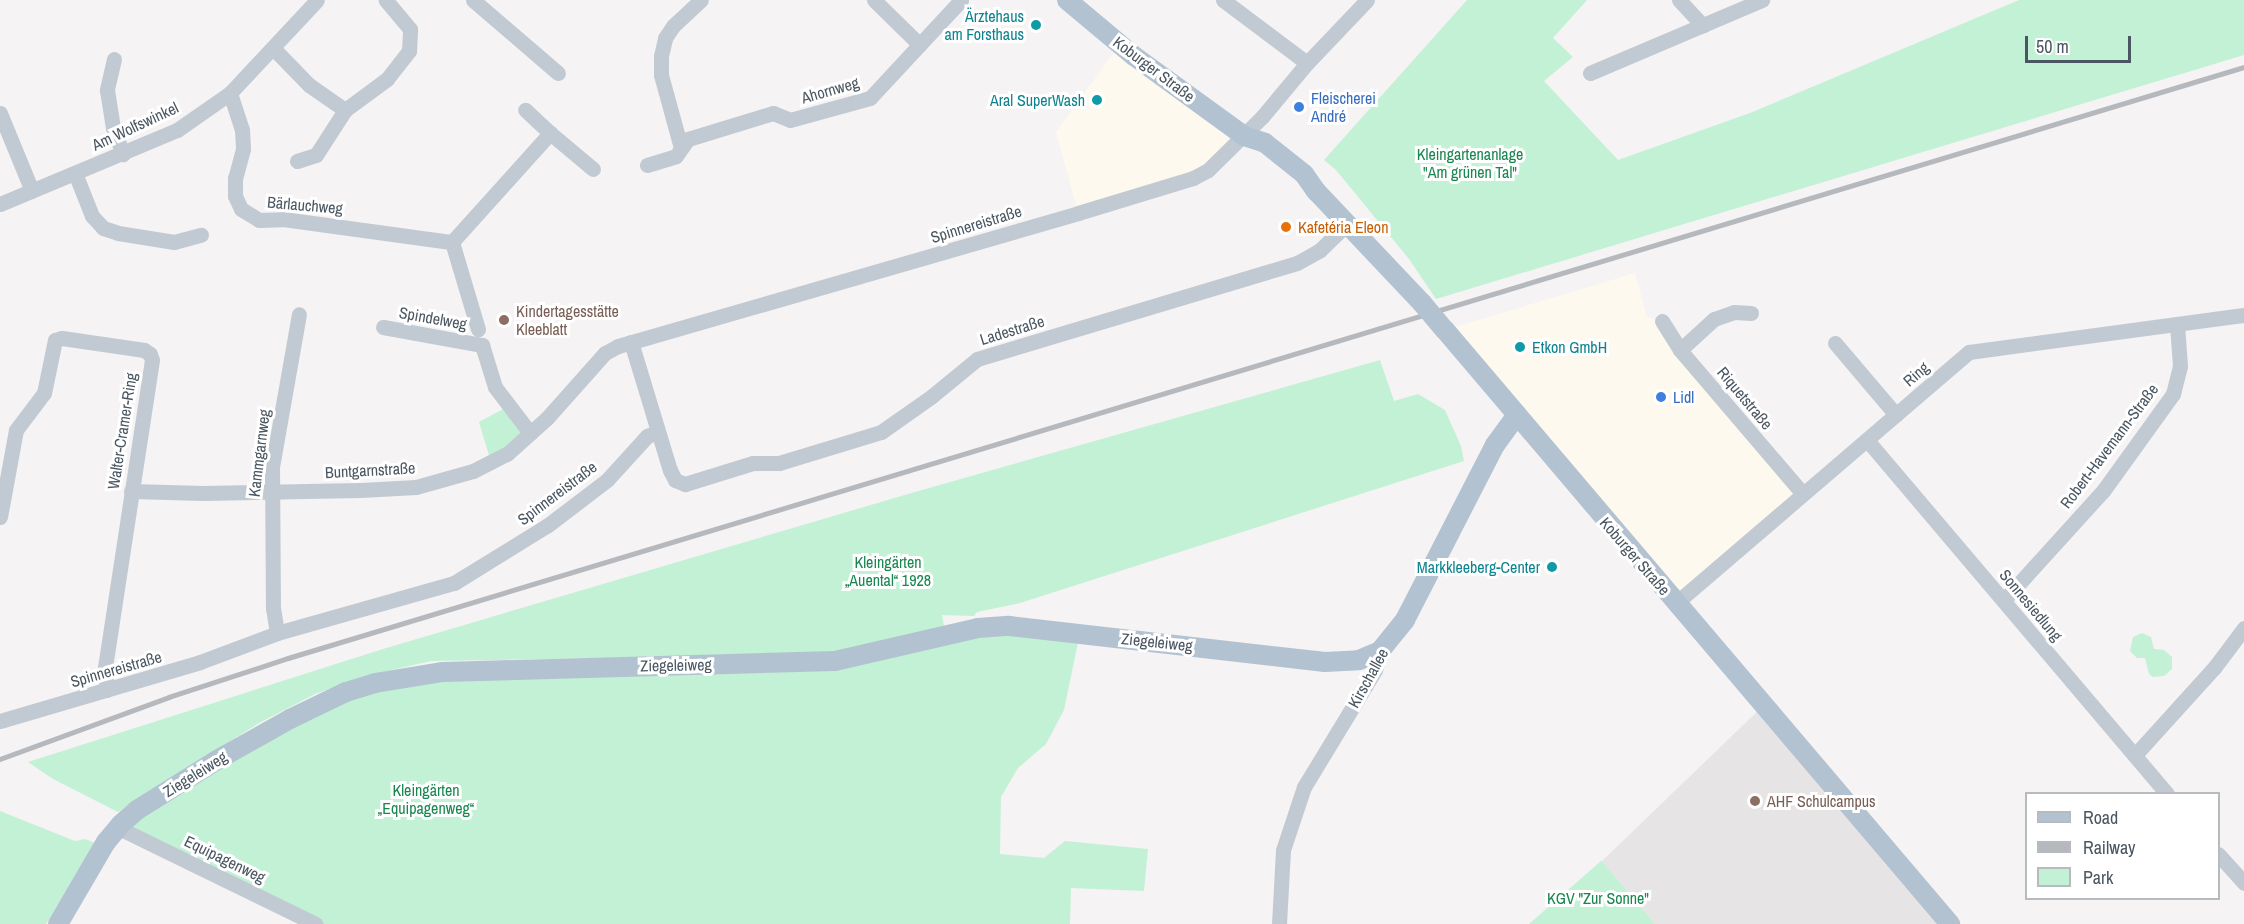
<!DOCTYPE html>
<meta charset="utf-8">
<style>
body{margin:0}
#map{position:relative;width:2244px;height:924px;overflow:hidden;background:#f5f3f3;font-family:"Archivo Narrow",sans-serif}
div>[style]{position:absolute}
.commercial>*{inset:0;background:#fdf9ef}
.education>*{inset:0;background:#e6e4e5}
.green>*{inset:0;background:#c3f1d5}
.minor>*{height:15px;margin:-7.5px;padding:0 7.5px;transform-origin:7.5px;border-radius:7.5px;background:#c1cad2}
.major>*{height:20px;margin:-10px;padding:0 10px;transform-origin:10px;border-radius:10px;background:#b3c2d1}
.rail>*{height:4.5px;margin:-2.25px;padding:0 2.25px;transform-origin:2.25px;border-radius:2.25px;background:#b5b8bd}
.major-bridge>*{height:20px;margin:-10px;padding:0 10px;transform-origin:10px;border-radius:10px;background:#b3c2d1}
.dots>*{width:16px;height:16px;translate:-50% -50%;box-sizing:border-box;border:3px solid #fff;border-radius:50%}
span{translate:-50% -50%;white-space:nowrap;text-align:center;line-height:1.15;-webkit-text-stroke:6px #fff;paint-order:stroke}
.culture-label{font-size:16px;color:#0d838f}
.right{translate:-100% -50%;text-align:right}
.left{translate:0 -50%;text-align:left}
.street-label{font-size:16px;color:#4a5661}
.shop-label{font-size:16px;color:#366cbe}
.park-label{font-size:16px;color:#17864f}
.food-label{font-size:16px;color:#c56008}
.education-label{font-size:16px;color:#785e54}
.legend{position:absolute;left:2025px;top:792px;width:195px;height:108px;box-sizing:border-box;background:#fff;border:2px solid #b7bbc0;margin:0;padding:8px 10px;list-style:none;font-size:18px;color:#4a5661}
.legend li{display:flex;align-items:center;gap:12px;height:30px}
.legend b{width:30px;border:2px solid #b7bbc0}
.scale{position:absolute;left:2025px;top:36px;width:106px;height:27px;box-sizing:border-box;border:3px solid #4a5661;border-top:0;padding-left:8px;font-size:18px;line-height:21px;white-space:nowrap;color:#4a5661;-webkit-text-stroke:4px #fff;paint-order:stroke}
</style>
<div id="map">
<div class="commercial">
<i style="clip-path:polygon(1120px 44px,1244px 136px,1208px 170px,1078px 213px,1056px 132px)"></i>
<i style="clip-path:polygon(1635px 273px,1647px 317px,1662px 321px,1803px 494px,1676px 603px,1445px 330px)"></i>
</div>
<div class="education">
<i style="clip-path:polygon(1764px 705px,1944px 917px,1936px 924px,1655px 924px,1602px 861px)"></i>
</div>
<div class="green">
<i style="clip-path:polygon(1467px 0,1587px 0,1553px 38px,1573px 57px,1544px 81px,1618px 160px,1750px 113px,2019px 0,2244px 0,2244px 55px,1436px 299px,1409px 259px,1336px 170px,1324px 160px)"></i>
<i style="clip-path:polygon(1380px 360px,1394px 401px,1418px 394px,1445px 410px,1461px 446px,1464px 461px,1020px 603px,977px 612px,974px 616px,942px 615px,944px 626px,863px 649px,786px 655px,431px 661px,366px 676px,315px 694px,259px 723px,118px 812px,53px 779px,28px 762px,383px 649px,908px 494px)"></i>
<i style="clip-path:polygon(509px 406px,530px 433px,491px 462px,479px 422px)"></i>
<i style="clip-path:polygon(1080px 633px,1064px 710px,1046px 744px,1018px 768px,1001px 797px,1000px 854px,1044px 858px,1065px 841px,1148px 849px,1144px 891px,1071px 888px,1070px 924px,316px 924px,125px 831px,137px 810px,375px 683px,835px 661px,942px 637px)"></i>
<i style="clip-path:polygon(2142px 633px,2151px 637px,2154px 649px,2164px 650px,2172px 657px,2172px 669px,2164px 676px,2153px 677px,2149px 674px,2145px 658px,2137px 658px,2130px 651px,2133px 637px)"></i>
<i style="clip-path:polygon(0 811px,75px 841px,85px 839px,95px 843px,46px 924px,0 924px)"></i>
<i style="clip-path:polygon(1602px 861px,1655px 924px,1529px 924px,1601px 861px)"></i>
</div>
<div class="minor">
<i style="left:473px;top:0;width:112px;rotate:40.7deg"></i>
<i style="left:874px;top:0;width:64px;rotate:44.4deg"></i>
<i style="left:1223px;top:0;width:105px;rotate:36.9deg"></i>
<i style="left:1679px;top:0;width:35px;rotate:47deg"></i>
<i style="left:273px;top:48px;width:52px;rotate:45.8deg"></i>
<i style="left:309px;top:85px;width:44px;rotate:34.8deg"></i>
<i style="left:345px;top:110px;width:52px;rotate:-36.4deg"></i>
<i style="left:387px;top:79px;width:36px;rotate:-52deg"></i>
<i style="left:409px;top:51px;width:22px;rotate:-87deg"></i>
<i style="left:410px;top:29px;width:38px;rotate:-130deg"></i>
<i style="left:114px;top:59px;width:32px;rotate:103deg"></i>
<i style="left:107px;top:90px;width:38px;rotate:81deg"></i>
<i style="left:113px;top:128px;width:28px;rotate:69deg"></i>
<i style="left:1590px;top:73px;width:187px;rotate:-23deg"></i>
<i style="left:230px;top:93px;width:38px;rotate:72deg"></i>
<i style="left:242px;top:129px;width:20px;rotate:87deg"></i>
<i style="left:243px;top:149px;width:30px;rotate:105deg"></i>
<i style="left:235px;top:178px;width:18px;rotate:90deg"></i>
<i style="left:235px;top:196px;width:14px;rotate:65deg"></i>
<i style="left:241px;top:209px;width:21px;rotate:31deg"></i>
<i style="left:259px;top:220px;width:24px;rotate:-2deg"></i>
<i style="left:283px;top:219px;width:171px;rotate:7.8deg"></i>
<i style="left:452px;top:242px;width:147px;rotate:-48deg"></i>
<i style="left:550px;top:133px;width:34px;rotate:-137deg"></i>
<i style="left:0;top:113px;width:84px;rotate:67.7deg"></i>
<i style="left:550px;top:133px;width:56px;rotate:39.9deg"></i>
<i style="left:681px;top:148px;width:76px;rotate:-105.3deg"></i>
<i style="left:661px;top:75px;width:19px;rotate:-90deg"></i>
<i style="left:661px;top:56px;width:18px;rotate:-77deg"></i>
<i style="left:665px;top:38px;width:14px;rotate:-56deg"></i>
<i style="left:673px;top:26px;width:38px;rotate:-43deg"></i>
<i style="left:297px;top:161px;width:20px;rotate:-18deg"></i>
<i style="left:316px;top:155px;width:54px;rotate:-57.2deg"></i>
<i style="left:647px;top:165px;width:30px;rotate:-17deg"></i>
<i style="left:676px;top:156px;width:21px;rotate:-55deg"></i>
<i style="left:688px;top:139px;width:89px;rotate:-17deg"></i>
<i style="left:773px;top:113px;width:18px;rotate:22deg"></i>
<i style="left:790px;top:120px;width:83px;rotate:-15.4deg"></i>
<i style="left:870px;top:98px;width:134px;rotate:-47.1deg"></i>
<i style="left:75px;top:173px;width:46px;rotate:68.4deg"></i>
<i style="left:92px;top:216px;width:16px;rotate:47deg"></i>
<i style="left:103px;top:228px;width:16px;rotate:18deg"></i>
<i style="left:118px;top:233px;width:57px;rotate:9.1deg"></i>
<i style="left:174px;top:242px;width:28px;rotate:-15deg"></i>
<i style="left:0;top:204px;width:192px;rotate:-22.7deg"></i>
<i style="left:177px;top:130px;width:65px;rotate:-34.9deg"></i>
<i style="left:230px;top:93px;width:127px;rotate:-46.9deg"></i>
<i style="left:452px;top:242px;width:91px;rotate:73.4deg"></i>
<i style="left:1662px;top:321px;width:34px;rotate:58deg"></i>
<i style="left:1680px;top:350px;width:189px;rotate:49.5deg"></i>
<i style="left:383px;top:327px;width:101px;rotate:10.3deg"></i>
<i style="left:482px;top:345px;width:44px;rotate:72.8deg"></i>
<i style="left:495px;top:387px;width:58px;rotate:52.7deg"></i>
<i style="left:631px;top:342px;width:134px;rotate:73.1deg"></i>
<i style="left:670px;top:470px;width:11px;rotate:63deg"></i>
<i style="left:675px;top:480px;width:11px;rotate:22deg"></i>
<i style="left:685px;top:484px;width:71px;rotate:-17.2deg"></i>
<i style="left:753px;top:463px;width:26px"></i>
<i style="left:779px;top:463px;width:107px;rotate:-16.9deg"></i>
<i style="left:881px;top:432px;width:62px;rotate:-35.2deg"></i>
<i style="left:932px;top:396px;width:58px;rotate:-39.4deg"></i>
<i style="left:977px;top:359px;width:334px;rotate:-16.7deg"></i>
<i style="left:1297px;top:263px;width:26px;rotate:-29deg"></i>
<i style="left:1320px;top:250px;width:39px;rotate:-44deg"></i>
<i style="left:1835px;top:343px;width:94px;rotate:49.7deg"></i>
<i style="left:1680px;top:350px;width:46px;rotate:-42.4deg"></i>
<i style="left:1714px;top:319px;width:21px;rotate:-19deg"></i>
<i style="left:1734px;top:312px;width:17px;rotate:3deg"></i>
<i style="left:1867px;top:440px;width:464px;rotate:49.7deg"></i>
<i style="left:131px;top:491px;width:72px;rotate:1.6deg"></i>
<i style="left:203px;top:493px;width:158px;rotate:-1.1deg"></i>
<i style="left:361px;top:490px;width:55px;rotate:-3.1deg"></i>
<i style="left:416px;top:487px;width:59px;rotate:-15.7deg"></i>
<i style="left:473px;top:471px;width:38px;rotate:-27deg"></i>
<i style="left:507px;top:454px;width:54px;rotate:-42deg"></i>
<i style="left:547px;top:418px;width:87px;rotate:-48.3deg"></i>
<i style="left:605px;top:353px;width:15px;rotate:-28deg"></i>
<i style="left:618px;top:346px;width:479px;rotate:-16.1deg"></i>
<i style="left:1078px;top:213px;width:120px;rotate:-16.9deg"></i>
<i style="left:1193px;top:178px;width:17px;rotate:-28deg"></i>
<i style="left:1208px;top:170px;width:76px;rotate:-44.5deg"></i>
<i style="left:1262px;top:117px;width:70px;rotate:-50.2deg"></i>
<i style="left:1307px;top:63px;width:87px;rotate:-46.4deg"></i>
<i style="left:0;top:517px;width:88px;rotate:-79.6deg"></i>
<i style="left:16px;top:430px;width:46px;rotate:-52.9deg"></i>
<i style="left:44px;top:393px;width:54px;rotate:-78.3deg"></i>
<i style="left:55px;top:340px;width:7px;rotate:-16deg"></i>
<i style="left:62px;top:338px;width:83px;rotate:8.3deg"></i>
<i style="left:144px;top:350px;width:7px;rotate:34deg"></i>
<i style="left:150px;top:354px;width:6px;rotate:72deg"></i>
<i style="left:152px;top:360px;width:312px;rotate:98.7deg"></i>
<i style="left:105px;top:668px;width:22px;rotate:85deg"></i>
<i style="left:2004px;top:600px;width:147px;rotate:-47.8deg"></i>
<i style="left:2103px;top:491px;width:120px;rotate:-54.2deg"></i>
<i style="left:2173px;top:394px;width:29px;rotate:-76deg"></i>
<i style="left:2180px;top:366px;width:42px;rotate:-94.1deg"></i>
<i style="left:1676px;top:603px;width:386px;rotate:-40.6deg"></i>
<i style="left:1969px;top:352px;width:277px;rotate:-7.7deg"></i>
<i style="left:277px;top:633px;width:24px;rotate:-99deg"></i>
<i style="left:273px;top:609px;width:142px;rotate:-90.4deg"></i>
<i style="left:272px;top:467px;width:155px;rotate:-80deg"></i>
<i style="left:0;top:721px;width:209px;rotate:-16.4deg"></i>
<i style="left:200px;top:662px;width:82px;rotate:-20.6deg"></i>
<i style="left:277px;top:633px;width:184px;rotate:-15.8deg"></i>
<i style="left:454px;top:583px;width:110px;rotate:-31.7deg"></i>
<i style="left:548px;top:525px;width:74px;rotate:-37.3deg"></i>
<i style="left:607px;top:480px;width:59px;rotate:-47.7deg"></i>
<i style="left:647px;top:436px;width:11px;rotate:-22deg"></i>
<i style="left:2135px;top:755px;width:118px;rotate:-47.8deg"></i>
<i style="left:2214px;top:668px;width:50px;rotate:-53.1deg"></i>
<i style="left:121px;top:824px;width:8px;rotate:60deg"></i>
<i style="left:125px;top:831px;width:212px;rotate:26deg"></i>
<i style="left:2218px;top:854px;width:39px;rotate:48deg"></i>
<i style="left:1279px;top:924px;width:74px;rotate:-86.9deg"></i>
<i style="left:1283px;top:850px;width:66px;rotate:-71.6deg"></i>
<i style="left:1304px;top:787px;width:137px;rotate:-58.7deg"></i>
<i style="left:1375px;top:670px;width:20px;rotate:-75deg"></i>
</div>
<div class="major">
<i style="left:1067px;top:0;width:87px;rotate:39.9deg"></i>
<i style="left:1134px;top:56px;width:136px;rotate:36deg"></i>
<i style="left:1244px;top:136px;width:22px;rotate:18deg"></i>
<i style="left:1265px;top:143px;width:50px;rotate:38.5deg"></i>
<i style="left:1304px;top:174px;width:21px;rotate:55deg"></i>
<i style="left:1316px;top:191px;width:154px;rotate:46.6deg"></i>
<i style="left:1445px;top:330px;width:780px;rotate:49.63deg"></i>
<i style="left:58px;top:924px;width:95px;rotate:-59.7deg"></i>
<i style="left:106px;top:842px;width:23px;rotate:-50deg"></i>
<i style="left:121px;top:824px;width:21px;rotate:-41deg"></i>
<i style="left:137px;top:810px;width:94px;rotate:-32deg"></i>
<i style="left:217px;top:760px;width:84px;rotate:-29.3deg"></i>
<i style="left:290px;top:719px;width:62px;rotate:-25.7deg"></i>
<i style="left:346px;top:692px;width:30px;rotate:-17deg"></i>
<i style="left:375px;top:683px;width:69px;rotate:-9.2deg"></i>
<i style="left:443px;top:672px;width:392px;rotate:-1.6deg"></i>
<i style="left:835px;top:661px;width:147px;rotate:-13deg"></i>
<i style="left:978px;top:628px;width:31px;rotate:-4deg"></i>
<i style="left:1009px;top:626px;width:318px;rotate:6.5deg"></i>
<i style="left:1325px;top:662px;width:34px;rotate:-3deg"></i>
<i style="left:1359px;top:660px;width:23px;rotate:-23deg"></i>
<i style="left:1380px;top:651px;width:40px;rotate:-51deg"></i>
<i style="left:1405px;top:620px;width:197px;rotate:-62.8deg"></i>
<i style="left:1495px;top:445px;width:37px;rotate:-54deg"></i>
</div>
<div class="rail">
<i style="left:0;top:759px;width:180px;rotate:-20.1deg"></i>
<i style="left:169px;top:697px;width:125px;rotate:-18.1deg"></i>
<i style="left:288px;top:658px;width:2043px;rotate:-16.81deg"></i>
</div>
<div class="major-bridge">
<i style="left:1422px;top:303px;width:35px;rotate:50deg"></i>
</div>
<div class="dots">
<i style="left:1036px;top:25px;background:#0f9aa8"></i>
<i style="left:1097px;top:100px;background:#0f9aa8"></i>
<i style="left:1299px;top:107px;background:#3f7fe0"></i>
<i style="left:1286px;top:227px;background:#e8710a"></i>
<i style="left:504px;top:320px;background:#8d6e63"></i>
<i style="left:1520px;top:347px;background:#0f9aa8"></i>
<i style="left:1661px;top:397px;background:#3f7fe0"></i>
<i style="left:1552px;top:567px;background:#0f9aa8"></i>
<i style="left:1755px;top:801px;background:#8d6e63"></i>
</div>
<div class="culture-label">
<span class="right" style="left:1024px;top:25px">Ärztehaus<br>am Forsthaus</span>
<span class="right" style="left:1085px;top:100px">Aral SuperWash</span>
<span class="left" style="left:1532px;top:347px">Etkon GmbH</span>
<span class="right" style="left:1540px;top:567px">Markkleeberg-Center</span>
</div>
<div class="street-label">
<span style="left:1154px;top:69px;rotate:37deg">Koburger Straße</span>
<span style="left:830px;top:90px;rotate:-16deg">Ahornweg</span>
<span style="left:135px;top:126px;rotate:-25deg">Am Wolfswinkel</span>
<span style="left:305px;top:205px;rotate:5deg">Bärlauchweg</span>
<span style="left:976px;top:224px;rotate:-17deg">Spinnereistraße</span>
<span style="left:433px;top:318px;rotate:10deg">Spindelweg</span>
<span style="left:1012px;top:330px;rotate:-17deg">Ladestraße</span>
<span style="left:1916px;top:374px;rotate:-41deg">Ring</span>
<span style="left:1745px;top:398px;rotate:50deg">Riquetstraße</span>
<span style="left:122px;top:431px;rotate:-81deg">Walter-Cramer-Ring</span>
<span style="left:2109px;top:446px;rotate:-53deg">Robert-Havemann-Straße</span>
<span style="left:259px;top:453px;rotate:-83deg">Kammgarnweg</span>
<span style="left:370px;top:470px;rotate:-3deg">Buntgarnstraße</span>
<span style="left:557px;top:493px;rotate:-37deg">Spinnereistraße</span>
<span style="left:1635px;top:556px;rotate:49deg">Koburger Straße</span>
<span style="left:2031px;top:605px;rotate:50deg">Sonnesiedlung</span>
<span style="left:1157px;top:642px;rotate:6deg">Ziegeleiweg</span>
<span style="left:676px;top:665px;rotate:-1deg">Ziegeleiweg</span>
<span style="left:116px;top:669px;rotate:-16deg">Spinnereistraße</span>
<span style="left:1368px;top:678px;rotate:-61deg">Kirschallee</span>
<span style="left:195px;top:774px;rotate:-32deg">Ziegeleiweg</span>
<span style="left:225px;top:859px;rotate:26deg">Equipagenweg</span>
</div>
<div class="shop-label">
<span class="left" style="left:1311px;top:107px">Fleischerei<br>André</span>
<span class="left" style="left:1673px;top:397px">Lidl</span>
</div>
<div class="park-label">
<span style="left:1470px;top:163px">Kleingartenanlage<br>"Am grünen Tal"</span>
<span style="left:888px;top:571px">Kleingärten<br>„Auental“ 1928</span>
<span style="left:426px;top:799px">Kleingärten<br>„Equipagenweg“</span>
<span style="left:1598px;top:898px">KGV "Zur Sonne"</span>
</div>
<div class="food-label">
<span class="left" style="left:1298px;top:227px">Kafetéria Eleon</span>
</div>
<div class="education-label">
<span class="left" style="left:516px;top:320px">Kindertagesstätte<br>Kleeblatt</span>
<span class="left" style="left:1767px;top:801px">AHF Schulcampus</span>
</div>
<ul class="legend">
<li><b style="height:8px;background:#b3c2d1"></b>Road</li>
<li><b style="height:8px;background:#b5b8bd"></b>Railway</li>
<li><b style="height:16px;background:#c3f1d5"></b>Park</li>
</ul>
<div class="scale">50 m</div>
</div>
